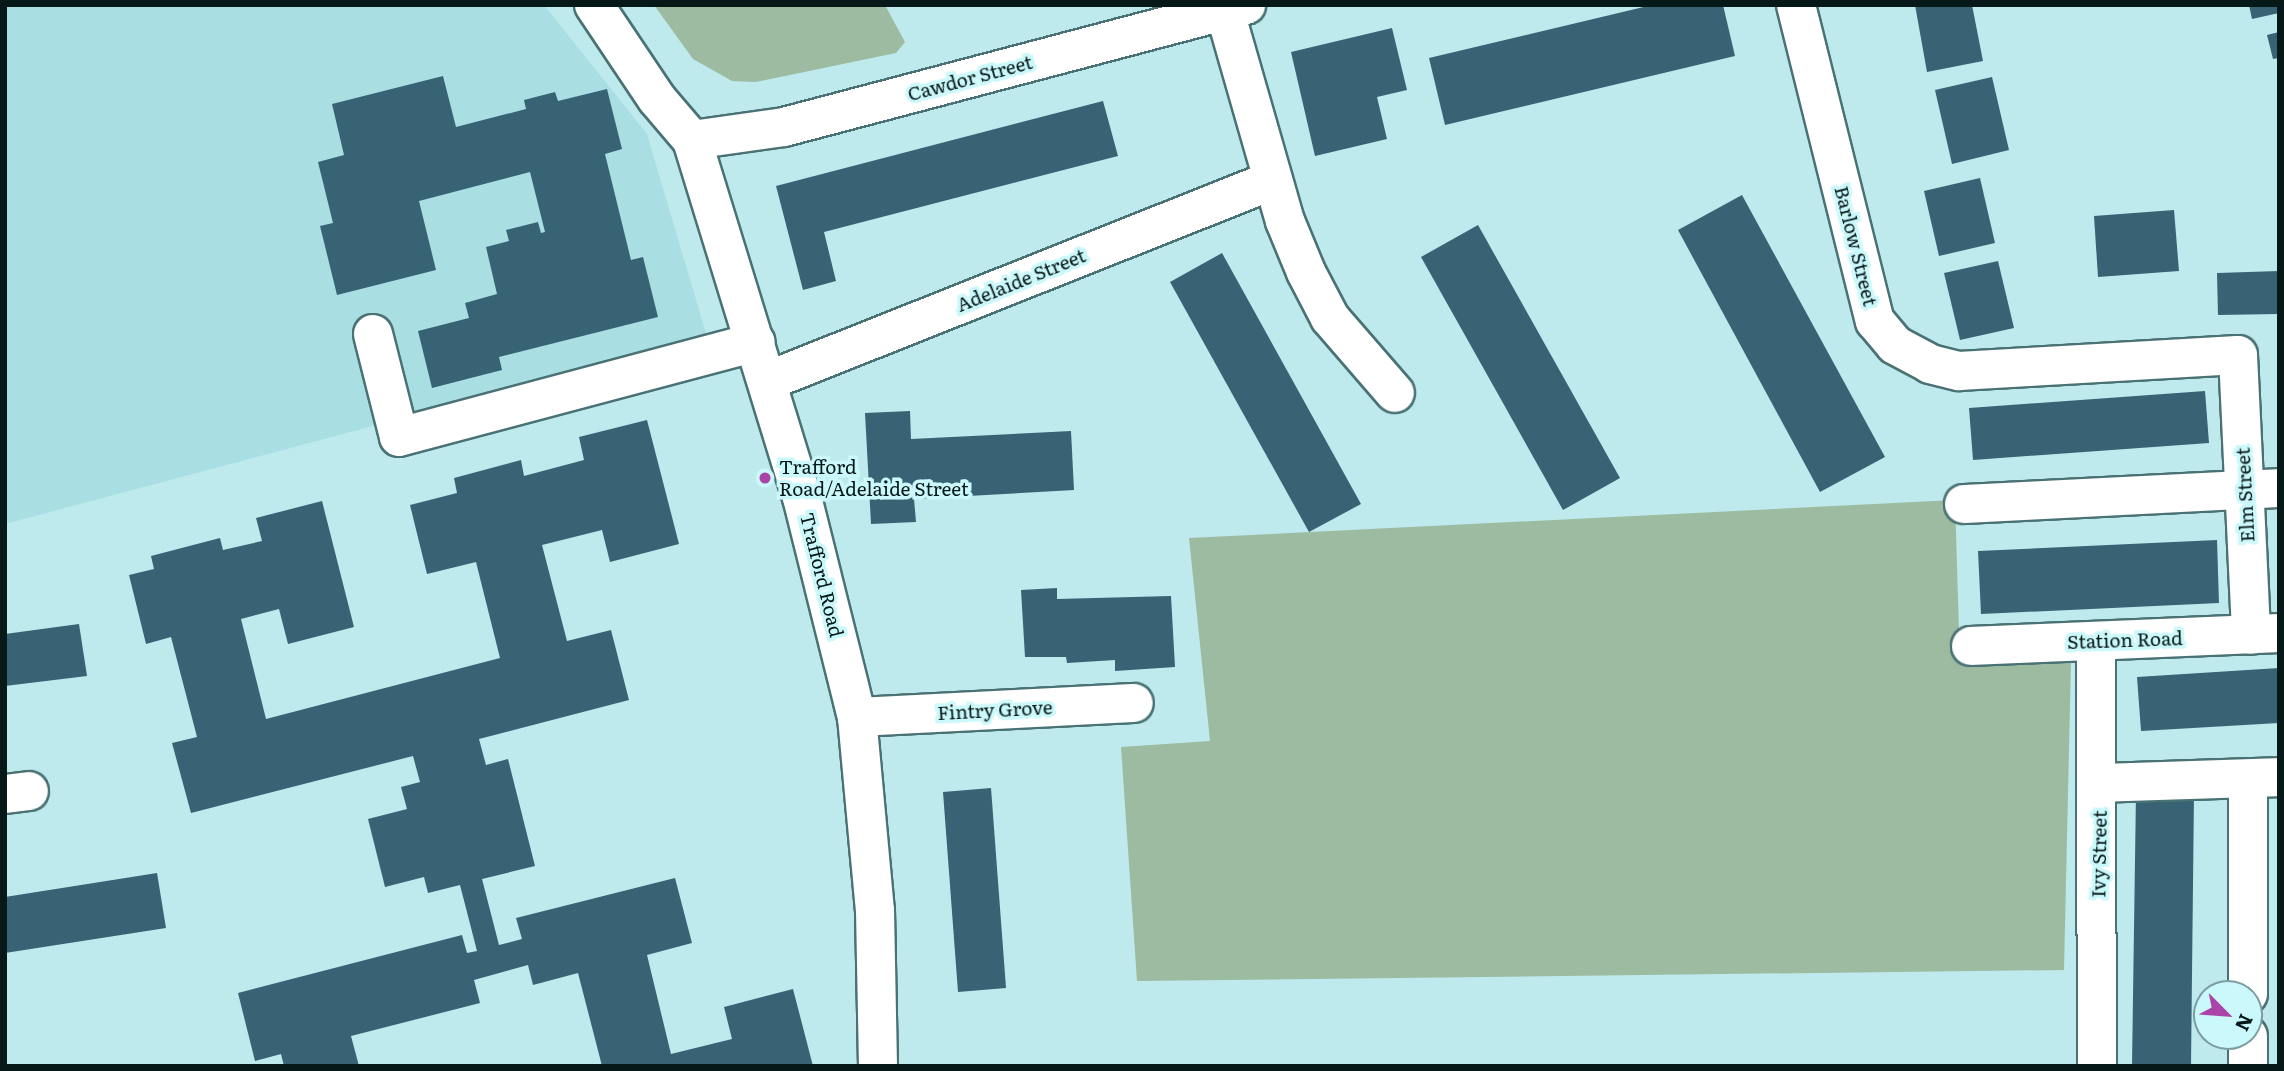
<!DOCTYPE html>
<style>
body{margin:0}
#map{position:relative;width:2284px;height:1071px;overflow:hidden;background:#beeaed;font-family:Literata,serif}
div>[style]{position:absolute}
.built>*{inset:0;background:#a9dfe2}
.green>*{inset:0;background:#9cbba1}
.building>*{inset:0;background:#376375}
.roads{filter:drop-shadow(2px 0 #4a7274) drop-shadow(-2px 0 #4a7274) drop-shadow(0 2px #4a7274) drop-shadow(0 -2px #4a7274)}
.minor>*{height:38px;margin:-19px;padding:0 19px;transform-origin:19px;border-radius:19px;background:#fff}
.dots>*{width:19px;height:19px;translate:-50% -50%;box-sizing:border-box;border:4px solid #cbf8fa;border-radius:50%}
span{translate:-50% -50%;white-space:nowrap;text-align:center;line-height:1.15;-webkit-text-stroke:7px #cbf8fa;paint-order:stroke}
.street-label{font-size:19px;color:#071819}
.poi-label{font-size:19px;color:#071819}
.left{translate:0 -50%;text-align:left}
.frame{position:absolute;inset:0;border:7px solid #071819;pointer-events:none}
.north{position:absolute;left:2193px;top:980px;width:70px;height:70px;box-sizing:border-box;background:#cbf8fa;border:2px solid #7d9ea0;border-radius:50%;rotate:115deg;font-size:19px;font-weight:700;line-height:28px;text-align:center;color:#071819}
.north::after{content:'';display:block;margin:auto;width:24px;height:32px;background:#aa44a9;clip-path:polygon(50% 0,100% 100%,50% 72%,0 100%)}
</style>
<div id="map">
<div class="built">
<i style="clip-path:polygon(5px 5px,544px 5px,647px 134px,707px 337px,5px 524px)"></i>
</div>
<div class="green">
<i style="clip-path:polygon(654px 5px,885px 5px,905px 42px,896px 53px,756px 82px,732px 81px,693px 59px)"></i>
<i style="clip-path:polygon(1955px 500px,1960px 663px,2071px 661px,2064px 970px,1137px 981px,1121px 747px,1210px 741px,1189px 538px)"></i>
</div>
<div class="building">
<i style="clip-path:polygon(1652px 5px,1723px 5px,1735px 56px,1445px 125px,1429px 58px)"></i>
<i style="clip-path:polygon(1915px 5px,1972px 5px,1983px 61px,1927px 72px)"></i>
<i style="clip-path:polygon(2249px 5px,2279px 5px,2279px 13px,2252px 19px)"></i>
<i style="clip-path:polygon(1392px 28px,1407px 90px,1377px 97px,1387px 139px,1315px 156px,1291px 52px)"></i>
<i style="clip-path:polygon(2279px 32px,2279px 58px,2273px 59px,2267px 35px)"></i>
<i style="clip-path:polygon(443px 76px,456px 127px,526px 109px,524px 100px,555px 92px,558px 101px,607px 89px,622px 149px,605px 154px,631px 260px,643px 257px,658px 317px,499px 357px,502px 370px,432px 388px,418px 331px,469px 318px,465px 303px,497px 294px,486px 247px,509px 241px,506px 230px,538px 222px,541px 233px,545px 232px,530px 172px,419px 201px,436px 270px,337px 295px,320px 226px,333px 223px,318px 162px,344px 155px,332px 104px)"></i>
<i style="clip-path:polygon(1992px 77px,2009px 150px,1952px 164px,1935px 90px)"></i>
<i style="clip-path:polygon(1103px 101px,1118px 156px,824px 232px,836px 281px,803px 290px,776px 186px)"></i>
<i style="clip-path:polygon(1980px 178px,1995px 243px,1939px 256px,1924px 191px)"></i>
<i style="clip-path:polygon(1742px 195px,1885px 457px,1820px 492px,1678px 230px)"></i>
<i style="clip-path:polygon(2174px 210px,2179px 271px,2098px 277px,2094px 216px)"></i>
<i style="clip-path:polygon(1478px 225px,1620px 478px,1563px 510px,1421px 257px)"></i>
<i style="clip-path:polygon(1222px 253px,1361px 504px,1309px 532px,1170px 282px)"></i>
<i style="clip-path:polygon(1998px 261px,2014px 328px,1960px 340px,1944px 273px)"></i>
<i style="clip-path:polygon(2279px 271px,2279px 314px,2218px 315px,2217px 273px)"></i>
<i style="clip-path:polygon(2205px 391px,2209px 443px,1973px 460px,1969px 408px)"></i>
<i style="clip-path:polygon(910px 411px,911px 439px,1071px 431px,1074px 490px,914px 499px,916px 522px,871px 524px,865px 413px)"></i>
<i style="clip-path:polygon(647px 420px,679px 544px,610px 562px,602px 530px,542px 545px,567px 641px,611px 630px,629px 700px,479px 739px,486px 765px,508px 759px,535px 866px,482px 879px,499px 945px,522px 939px,516px 918px,675px 878px,692px 943px,647px 955px,671px 1054px,732px 1039px,724px 1007px,793px 989px,813px 1066px,602px 1066px,578px 973px,533px 985px,528px 965px,474px 980px,480px 1003px,351px 1036px,359px 1066px,284px 1066px,281px 1054px,255px 1061px,238px 993px,462px 935px,467px 953px,477px 951px,460px 885px,428px 893px,424px 877px,385px 887px,368px 819px,407px 809px,401px 787px,420px 782px,413px 756px,191px 813px,172px 743px,197px 737px,171px 637px,146px 644px,129px 575px,154px 569px,151px 556px,220px 538px,223px 550px,262px 541px,256px 518px,322px 501px,354px 627px,288px 644px,279px 609px,241px 619px,266px 719px,500px 658px,476px 562px,427px 574px,410px 505px,457px 493px,454px 478px,521px 460px,524px 476px,584px 460px,579px 437px)"></i>
<i style="clip-path:polygon(2217px 540px,2219px 603px,1981px 614px,1978px 551px)"></i>
<i style="clip-path:polygon(1057px 588px,1057px 599px,1171px 596px,1175px 667px,1115px 671px,1115px 660px,1067px 663px,1066px 657px,1025px 657px,1021px 590px)"></i>
<i style="clip-path:polygon(79px 624px,87px 676px,5px 686px,5px 634px)"></i>
<i style="clip-path:polygon(2279px 668px,2279px 723px,2141px 731px,2137px 677px)"></i>
<i style="clip-path:polygon(991px 788px,1006px 988px,958px 992px,943px 792px)"></i>
<i style="clip-path:polygon(2136px 792px,2194px 793px,2191px 1066px,2132px 1066px)"></i>
<i style="clip-path:polygon(157px 873px,166px 928px,5px 953px,5px 897px)"></i>
</div>
<div class="roads">
<div class="minor">
<i style="left:594px;top:5px;width:113px;rotate:56.2deg"></i>
<i style="left:657px;top:99px;width:54px;rotate:49.5deg"></i>
<i style="left:692px;top:140px;width:374px;rotate:72.9deg"></i>
<i style="left:802px;top:497px;width:227px;rotate:76deg"></i>
<i style="left:857px;top:717px;width:194px;rotate:84.7deg"></i>
<i style="left:875px;top:910px;width:156px;rotate:88.9deg"></i>
<i style="left:1223px;top:5px;width:225px;rotate:74deg"></i>
<i style="left:1285px;top:221px;width:55px;rotate:67.6deg"></i>
<i style="left:1306px;top:272px;width:52px;rotate:62.4deg"></i>
<i style="left:1330px;top:318px;width:99px;rotate:49.1deg"></i>
<i style="left:1796px;top:5px;width:326px;rotate:76deg"></i>
<i style="left:1875px;top:321px;width:31px;rotate:50deg"></i>
<i style="left:1895px;top:345px;width:40px;rotate:28deg"></i>
<i style="left:1930px;top:364px;width:30px;rotate:14deg"></i>
<i style="left:1959px;top:371px;width:279px;rotate:-3.3deg"></i>
<i style="left:2238px;top:355px;width:280px;rotate:87.3deg"></i>
<i style="left:692px;top:140px;width:93px;rotate:-8deg"></i>
<i style="left:784px;top:127px;width:478px;rotate:-14.8deg"></i>
<i style="left:373px;top:334px;width:106px;rotate:75.8deg"></i>
<i style="left:399px;top:437px;width:369px;rotate:-14.9deg"></i>
<i style="left:770px;top:380px;width:541px;rotate:-21.68deg"></i>
<i style="left:1964px;top:504px;width:315px;rotate:-2.9deg"></i>
<i style="left:2096px;top:641px;width:425px;rotate:89.9deg"></i>
<i style="left:1971px;top:646px;width:308px;rotate:-2.4deg"></i>
<i style="left:857px;top:717px;width:277px;rotate:-2.9deg"></i>
<i style="left:2099px;top:783px;width:180px;rotate:-1.9deg"></i>
<i style="left:5px;top:794px;width:24px;rotate:-7deg"></i>
<i style="left:2248px;top:994px;width:215px;rotate:-90deg"></i>
<i style="left:2248px;top:1066px;width:30px;rotate:-90deg"></i>
</div>
</div>
<div class="dots">
<i style="left:765px;top:478px;background:#aa44a9"></i>
</div>
<div class="street-label">
<span style="left:970px;top:78px;rotate:-15deg">Cawdor Street</span>
<span style="left:1856px;top:246px;rotate:76deg">Barlow Street</span>
<span style="left:1021px;top:280px;rotate:-22deg">Adelaide Street</span>
<span style="left:2245px;top:495px;rotate:-93deg">Elm Street</span>
<span style="left:822px;top:575px;rotate:76deg">Trafford Road</span>
<span style="left:2125px;top:640px;rotate:-2deg">Station Road</span>
<span style="left:995px;top:710px;rotate:-3deg">Fintry Grove</span>
<span style="left:2099px;top:854px;rotate:-89deg">Ivy Street</span>
</div>
<div class="poi-label">
<span class="left" style="left:779px;top:478px">Trafford<br>Road/Adelaide Street</span>
</div>
<div class="frame"></div>
<div class="north">N</div>
</div>
